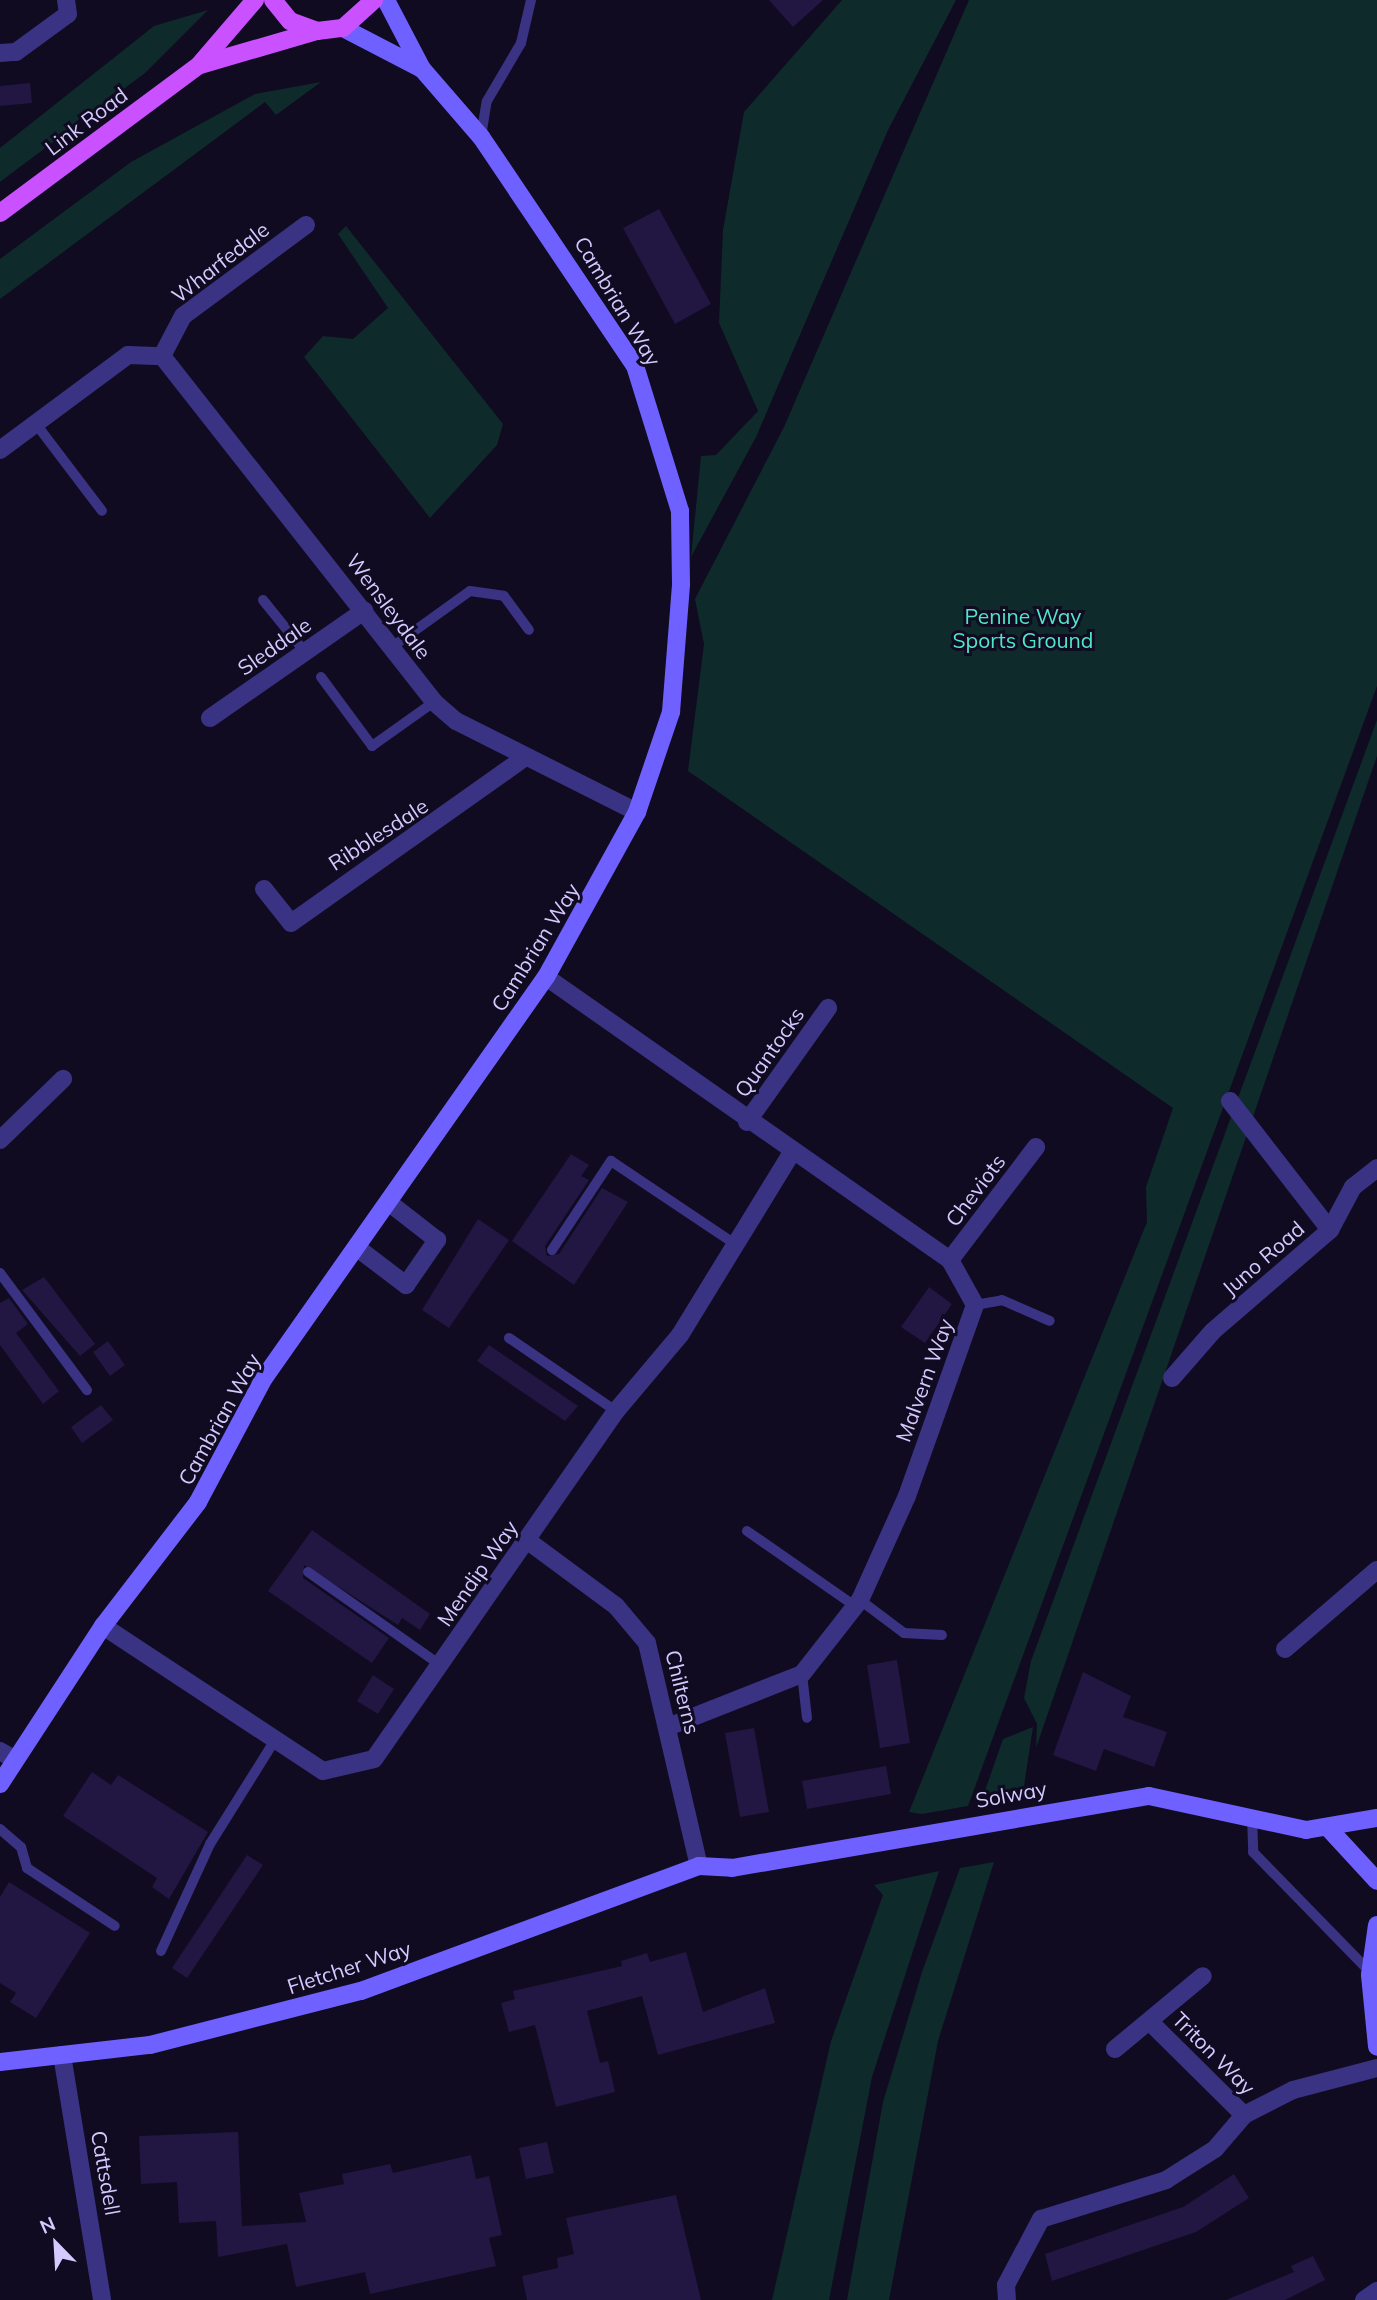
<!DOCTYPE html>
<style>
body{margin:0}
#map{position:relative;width:1377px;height:2300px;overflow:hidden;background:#100b20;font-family:Mulish,sans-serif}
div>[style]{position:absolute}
.green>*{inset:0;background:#0e2a2b}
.building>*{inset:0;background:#221643}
.lane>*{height:10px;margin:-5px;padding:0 5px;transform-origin:5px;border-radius:5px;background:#3a3283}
.street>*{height:18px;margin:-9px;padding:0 9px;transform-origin:9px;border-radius:9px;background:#3a3283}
.secondary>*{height:18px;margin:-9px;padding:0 9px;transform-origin:9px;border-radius:9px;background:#6f61ff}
.primary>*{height:18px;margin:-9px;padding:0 9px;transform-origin:9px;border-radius:9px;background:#c951ff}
span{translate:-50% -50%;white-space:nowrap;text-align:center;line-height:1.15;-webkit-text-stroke:6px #100b20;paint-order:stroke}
.street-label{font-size:21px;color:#d4caff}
.park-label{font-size:21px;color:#4ee7cb}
.north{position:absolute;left:21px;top:2209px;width:70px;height:70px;-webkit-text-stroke:5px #100b20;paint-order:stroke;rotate:336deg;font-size:19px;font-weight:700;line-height:28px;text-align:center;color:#d4caff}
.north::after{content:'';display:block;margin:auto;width:24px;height:32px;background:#d4caff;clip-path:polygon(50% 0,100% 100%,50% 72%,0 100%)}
</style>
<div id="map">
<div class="green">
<i style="clip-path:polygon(842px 0,956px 0,888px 130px,756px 437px,691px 557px,701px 456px,716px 455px,758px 411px,719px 323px,723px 230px,744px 112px)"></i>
<i style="clip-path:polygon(969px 0,1377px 0,1377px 686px,968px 1806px,922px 1814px,909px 1812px,1147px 1222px,1146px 1187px,1173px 1108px,688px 771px,704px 644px,695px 599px,784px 427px)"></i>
<i style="clip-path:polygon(208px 10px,145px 73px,0 182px,0 148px,154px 26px)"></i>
<i style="clip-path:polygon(321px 82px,276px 115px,265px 102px,0 299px,0 259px,131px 162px,255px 94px)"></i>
<i style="clip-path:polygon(346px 226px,503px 424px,497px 445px,430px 518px,304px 357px,323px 336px,353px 339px,388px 308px,338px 234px)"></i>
<i style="clip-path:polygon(1377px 720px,1377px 756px,1036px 1748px,1037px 1724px,1024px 1698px,1031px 1661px)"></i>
<i style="clip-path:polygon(1033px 1727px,1024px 1786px,1034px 1795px,980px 1805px,1003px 1739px)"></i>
<i style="clip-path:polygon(994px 1862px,938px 2041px,889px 2300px,847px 2300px,883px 2102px,922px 1972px,960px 1868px)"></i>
<i style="clip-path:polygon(939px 1871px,872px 2077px,829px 2300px,772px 2300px,831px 2041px,883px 1895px,874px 1885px)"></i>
</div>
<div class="building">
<i style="clip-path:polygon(769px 0,823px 0,793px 27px)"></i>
<i style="clip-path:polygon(30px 83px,32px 103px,0 106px,0 86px)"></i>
<i style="clip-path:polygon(659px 209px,711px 304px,675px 324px,623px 228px)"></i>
<i style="clip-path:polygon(571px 1154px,589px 1165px,581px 1176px,589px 1180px,545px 1246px,547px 1256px,559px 1254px,602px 1188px,628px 1202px,574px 1285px,512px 1241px)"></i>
<i style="clip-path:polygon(478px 1219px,509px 1240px,449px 1328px,422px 1310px)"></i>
<i style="clip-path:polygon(44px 1277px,95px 1344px,80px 1356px,22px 1290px)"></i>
<i style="clip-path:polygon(929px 1287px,952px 1304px,925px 1343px,901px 1327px)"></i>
<i style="clip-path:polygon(9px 1298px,28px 1324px,16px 1333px,59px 1391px,43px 1404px,0 1345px,0 1303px)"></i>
<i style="clip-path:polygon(108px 1341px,125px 1365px,110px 1376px,93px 1352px)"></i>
<i style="clip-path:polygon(489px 1345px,578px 1406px,565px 1421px,477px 1361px)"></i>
<i style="clip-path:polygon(101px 1405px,113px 1420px,82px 1443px,71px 1427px)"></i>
<i style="clip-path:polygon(312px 1530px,430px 1614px,420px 1630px,402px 1618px,398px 1625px,304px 1565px,303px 1578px,389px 1638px,372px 1663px,268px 1591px)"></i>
<i style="clip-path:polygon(897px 1660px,910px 1743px,880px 1748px,867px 1665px)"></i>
<i style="clip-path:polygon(1083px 1672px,1131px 1696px,1123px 1717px,1167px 1732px,1154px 1767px,1104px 1749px,1096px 1771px,1053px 1755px)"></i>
<i style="clip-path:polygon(373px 1675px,394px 1689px,378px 1714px,357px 1701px)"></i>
<i style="clip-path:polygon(754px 1728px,769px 1812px,740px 1817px,725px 1733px)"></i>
<i style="clip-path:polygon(886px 1766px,891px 1794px,807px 1809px,802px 1781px)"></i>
<i style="clip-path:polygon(92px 1772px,111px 1785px,118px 1775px,208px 1832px,169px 1899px,152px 1887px,157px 1878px,63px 1816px)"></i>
<i style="clip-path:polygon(247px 1855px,263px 1865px,187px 1978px,172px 1968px)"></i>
<i style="clip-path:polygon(9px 1882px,90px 1933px,36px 2018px,10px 2002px,16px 1993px,0 1983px,0 1897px)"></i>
<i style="clip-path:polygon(686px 1952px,703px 2012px,765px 1988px,775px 2023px,658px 2055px,642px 1996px,587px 2011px,600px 2063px,608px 2061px,615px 2092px,556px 2107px,535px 2025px,509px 2032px,501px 2003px,515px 1999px,513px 1991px,622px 1966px,621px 1961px,647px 1953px,650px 1962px)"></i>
<i style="clip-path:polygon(238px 2132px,242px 2226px,306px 2222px,299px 2193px,344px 2184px,342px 2174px,390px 2164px,393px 2173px,471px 2155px,476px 2179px,489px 2176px,502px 2235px,489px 2238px,496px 2266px,370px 2294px,365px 2272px,296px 2287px,287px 2244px,218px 2257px,216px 2221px,179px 2223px,177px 2182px,141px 2184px,139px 2136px)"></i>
<i style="clip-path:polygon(547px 2142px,554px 2173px,526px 2179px,519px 2148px)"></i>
<i style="clip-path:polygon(1234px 2174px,1249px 2198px,1196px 2232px,1052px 2281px,1045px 2254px,1183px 2207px)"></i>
<i style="clip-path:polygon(676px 2195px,701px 2300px,527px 2300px,522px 2276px,558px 2268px,557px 2258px,574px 2254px,566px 2218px)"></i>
<i style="clip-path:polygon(1313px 2256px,1325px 2280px,1285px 2300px,1226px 2300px,1294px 2272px,1291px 2266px)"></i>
</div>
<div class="lane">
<i style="left:481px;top:137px;width:36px;rotate:-81deg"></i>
<i style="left:487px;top:101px;width:67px;rotate:-59.6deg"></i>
<i style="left:521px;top:43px;width:44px;rotate:-76.9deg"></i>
<i style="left:36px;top:424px;width:109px;rotate:52.8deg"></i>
<i style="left:263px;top:600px;width:67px;rotate:51.1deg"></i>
<i style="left:392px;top:647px;width:96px;rotate:-35.7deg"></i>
<i style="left:470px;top:591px;width:34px;rotate:8deg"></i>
<i style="left:504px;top:596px;width:42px;rotate:53.7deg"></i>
<i style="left:321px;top:677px;width:86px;rotate:53.5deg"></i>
<i style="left:372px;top:746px;width:76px;rotate:-35.4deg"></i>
<i style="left:552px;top:1250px;width:107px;rotate:-56.5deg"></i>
<i style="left:611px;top:1161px;width:153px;rotate:33.8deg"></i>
<i style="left:0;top:1273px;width:146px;rotate:53.4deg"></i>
<i style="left:975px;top:1305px;width:27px;rotate:-10deg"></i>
<i style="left:1002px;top:1300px;width:52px;rotate:23.6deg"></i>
<i style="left:509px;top:1338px;width:130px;rotate:34.3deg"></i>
<i style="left:747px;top:1531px;width:131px;rotate:34.8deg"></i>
<i style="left:308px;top:1572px;width:160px;rotate:35.1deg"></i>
<i style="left:860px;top:1600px;width:55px;rotate:36.9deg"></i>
<i style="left:904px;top:1633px;width:38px;rotate:3deg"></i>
<i style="left:802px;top:1674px;width:44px;rotate:83.5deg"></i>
<i style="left:1252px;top:1816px;width:36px;rotate:88deg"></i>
<i style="left:1253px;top:1852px;width:170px;rotate:45.7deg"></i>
<i style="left:0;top:1829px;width:28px;rotate:41deg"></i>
<i style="left:21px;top:1847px;width:22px;rotate:74deg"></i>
<i style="left:27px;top:1868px;width:105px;rotate:33.4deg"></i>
<i style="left:161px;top:1951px;width:118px;rotate:-65.4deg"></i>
<i style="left:210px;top:1844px;width:123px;rotate:-58deg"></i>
</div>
<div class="street">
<i style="left:0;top:53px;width:16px;rotate:-4deg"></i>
<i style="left:16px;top:52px;width:64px;rotate:-36.2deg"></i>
<i style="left:68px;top:14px;width:14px;rotate:-98deg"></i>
<i style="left:162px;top:356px;width:440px;rotate:51.8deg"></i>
<i style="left:434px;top:702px;width:29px;rotate:41deg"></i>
<i style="left:456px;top:721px;width:203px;rotate:26.7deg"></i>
<i style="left:0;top:450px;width:159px;rotate:-36.6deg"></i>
<i style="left:128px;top:355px;width:34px;rotate:2deg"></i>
<i style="left:162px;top:356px;width:45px;rotate:-62.3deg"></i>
<i style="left:183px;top:316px;width:153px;rotate:-36.5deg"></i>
<i style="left:210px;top:718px;width:188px;rotate:-34.8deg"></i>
<i style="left:264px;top:889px;width:43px;rotate:51.5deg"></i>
<i style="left:291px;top:923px;width:286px;rotate:-35.3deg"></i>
<i style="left:546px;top:977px;width:493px;rotate:35deg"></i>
<i style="left:950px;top:1260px;width:51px;rotate:60.9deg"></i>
<i style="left:975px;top:1305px;width:203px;rotate:109.6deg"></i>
<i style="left:907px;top:1496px;width:114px;rotate:114.3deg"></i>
<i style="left:860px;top:1600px;width:94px;rotate:128.1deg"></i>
<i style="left:802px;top:1674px;width:142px;rotate:158.5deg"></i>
<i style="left:1230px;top:1101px;width:163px;rotate:52.2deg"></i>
<i style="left:747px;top:1122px;width:140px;rotate:-54.6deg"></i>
<i style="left:0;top:1140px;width:88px;rotate:-44.1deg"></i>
<i style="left:360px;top:1250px;width:58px;rotate:37.3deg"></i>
<i style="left:406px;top:1285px;width:55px;rotate:-55.4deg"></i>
<i style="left:437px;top:1240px;width:57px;rotate:-142.1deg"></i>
<i style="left:950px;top:1260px;width:142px;rotate:-52.7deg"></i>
<i style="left:1172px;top:1378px;width:62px;rotate:-48.9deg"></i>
<i style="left:1213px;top:1331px;width:155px;rotate:-40.8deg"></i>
<i style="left:1330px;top:1230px;width:49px;rotate:-61.9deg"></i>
<i style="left:1353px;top:1187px;width:31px;rotate:-38deg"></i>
<i style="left:528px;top:1541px;width:109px;rotate:36.5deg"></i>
<i style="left:616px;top:1606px;width:48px;rotate:50deg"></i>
<i style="left:647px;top:1643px;width:229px;rotate:76.9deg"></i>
<i style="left:103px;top:1626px;width:263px;rotate:33.4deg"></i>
<i style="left:323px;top:1771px;width:52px;rotate:-13.2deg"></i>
<i style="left:374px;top:1759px;width:424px;rotate:-55.2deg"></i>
<i style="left:616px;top:1411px;width:99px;rotate:-49.9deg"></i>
<i style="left:680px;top:1335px;width:215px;rotate:-58.5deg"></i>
<i style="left:1285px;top:1649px;width:121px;rotate:-40.7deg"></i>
<i style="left:0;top:1751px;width:16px;rotate:30deg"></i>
<i style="left:1151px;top:2023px;width:131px;rotate:44.7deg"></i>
<i style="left:1115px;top:2049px;width:114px;rotate:-39.7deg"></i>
<i style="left:62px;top:2055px;width:248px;rotate:80.7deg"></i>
<i style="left:1007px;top:2300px;width:15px;rotate:-94deg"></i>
<i style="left:1006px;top:2285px;width:75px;rotate:-62.1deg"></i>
<i style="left:1041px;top:2219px;width:131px;rotate:-17.3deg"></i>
<i style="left:1166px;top:2180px;width:58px;rotate:-32.3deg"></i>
<i style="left:1215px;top:2149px;width:45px;rotate:-49.5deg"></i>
<i style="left:1244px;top:2115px;width:55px;rotate:-27deg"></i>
<i style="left:1293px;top:2090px;width:87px;rotate:-14.7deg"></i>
<i style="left:1364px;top:2300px;width:16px;rotate:-35deg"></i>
</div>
<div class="secondary">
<i style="left:343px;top:28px;width:89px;rotate:27.4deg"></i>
<i style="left:0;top:1784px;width:189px;rotate:-56.9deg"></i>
<i style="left:103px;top:1626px;width:156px;rotate:-52.5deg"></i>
<i style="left:198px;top:1502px;width:140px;rotate:-62deg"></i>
<i style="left:264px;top:1378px;width:490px;rotate:-54.9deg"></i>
<i style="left:546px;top:977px;width:188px;rotate:-61.1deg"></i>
<i style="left:637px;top:812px;width:106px;rotate:-71.2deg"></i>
<i style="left:671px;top:712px;width:128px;rotate:-85.5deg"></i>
<i style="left:681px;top:584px;width:73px;rotate:-90.8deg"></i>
<i style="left:680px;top:511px;width:152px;rotate:-107.2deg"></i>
<i style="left:635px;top:366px;width:276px;rotate:-123.9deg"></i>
<i style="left:481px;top:137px;width:90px;rotate:-130.9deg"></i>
<i style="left:422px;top:69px;width:78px;rotate:-117.6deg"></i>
<i style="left:1330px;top:1830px;width:69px;rotate:47.3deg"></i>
<i style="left:1377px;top:1925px;width:50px;rotate:98deg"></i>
<i style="left:1370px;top:1975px;width:72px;rotate:84.4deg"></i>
<i style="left:0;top:2062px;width:151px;rotate:-6.5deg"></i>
<i style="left:150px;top:2045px;width:218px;rotate:-14.4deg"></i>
<i style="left:361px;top:1991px;width:360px;rotate:-20.3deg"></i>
<i style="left:699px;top:1866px;width:33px;rotate:3deg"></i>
<i style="left:732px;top:1868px;width:423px;rotate:-9.8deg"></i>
<i style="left:1149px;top:1796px;width:161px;rotate:12.2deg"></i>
<i style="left:1306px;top:1830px;width:72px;rotate:-9.6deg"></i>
</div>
<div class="primary">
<i style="left:273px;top:0;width:27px;rotate:51deg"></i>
<i style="left:290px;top:21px;width:29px;rotate:20deg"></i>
<i style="left:317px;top:31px;width:26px;rotate:-7deg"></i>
<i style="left:343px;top:28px;width:42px;rotate:-42.1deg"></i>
<i style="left:200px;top:65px;width:122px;rotate:-16.2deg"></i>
<i style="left:0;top:213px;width:248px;rotate:-36.6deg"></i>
<i style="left:199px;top:65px;width:86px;rotate:-49.3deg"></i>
</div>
<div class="street-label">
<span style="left:86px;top:121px;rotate:-37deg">Link Road</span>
<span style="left:220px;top:262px;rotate:-38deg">Wharfedale</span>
<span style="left:618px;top:301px;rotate:59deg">Cambrian Way</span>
<span style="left:389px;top:606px;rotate:53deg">Wensleydale</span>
<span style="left:274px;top:646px;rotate:-35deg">Sleddale</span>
<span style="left:378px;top:834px;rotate:-33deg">Ribblesdale</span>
<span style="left:535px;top:947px;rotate:-58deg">Cambrian Way</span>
<span style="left:769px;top:1052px;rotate:-55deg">Quantocks</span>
<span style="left:975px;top:1190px;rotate:-53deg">Cheviots</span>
<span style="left:1263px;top:1258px;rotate:-41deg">Juno Road</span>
<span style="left:924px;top:1380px;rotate:-70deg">Malvern Way</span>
<span style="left:219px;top:1419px;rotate:-61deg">Cambrian Way</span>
<span style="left:477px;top:1573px;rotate:-55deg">Mendip Way</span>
<span style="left:683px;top:1692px;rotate:76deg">Chilterns</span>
<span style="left:1011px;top:1794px;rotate:-10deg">Solway</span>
<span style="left:349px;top:1967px;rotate:-18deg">Fletcher Way</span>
<span style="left:1214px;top:2053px;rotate:45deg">Triton Way</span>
<span style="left:106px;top:2173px;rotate:80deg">Cattsdell</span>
</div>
<div class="park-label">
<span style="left:1023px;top:628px">Penine Way<br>Sports Ground</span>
</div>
<div class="north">N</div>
</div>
